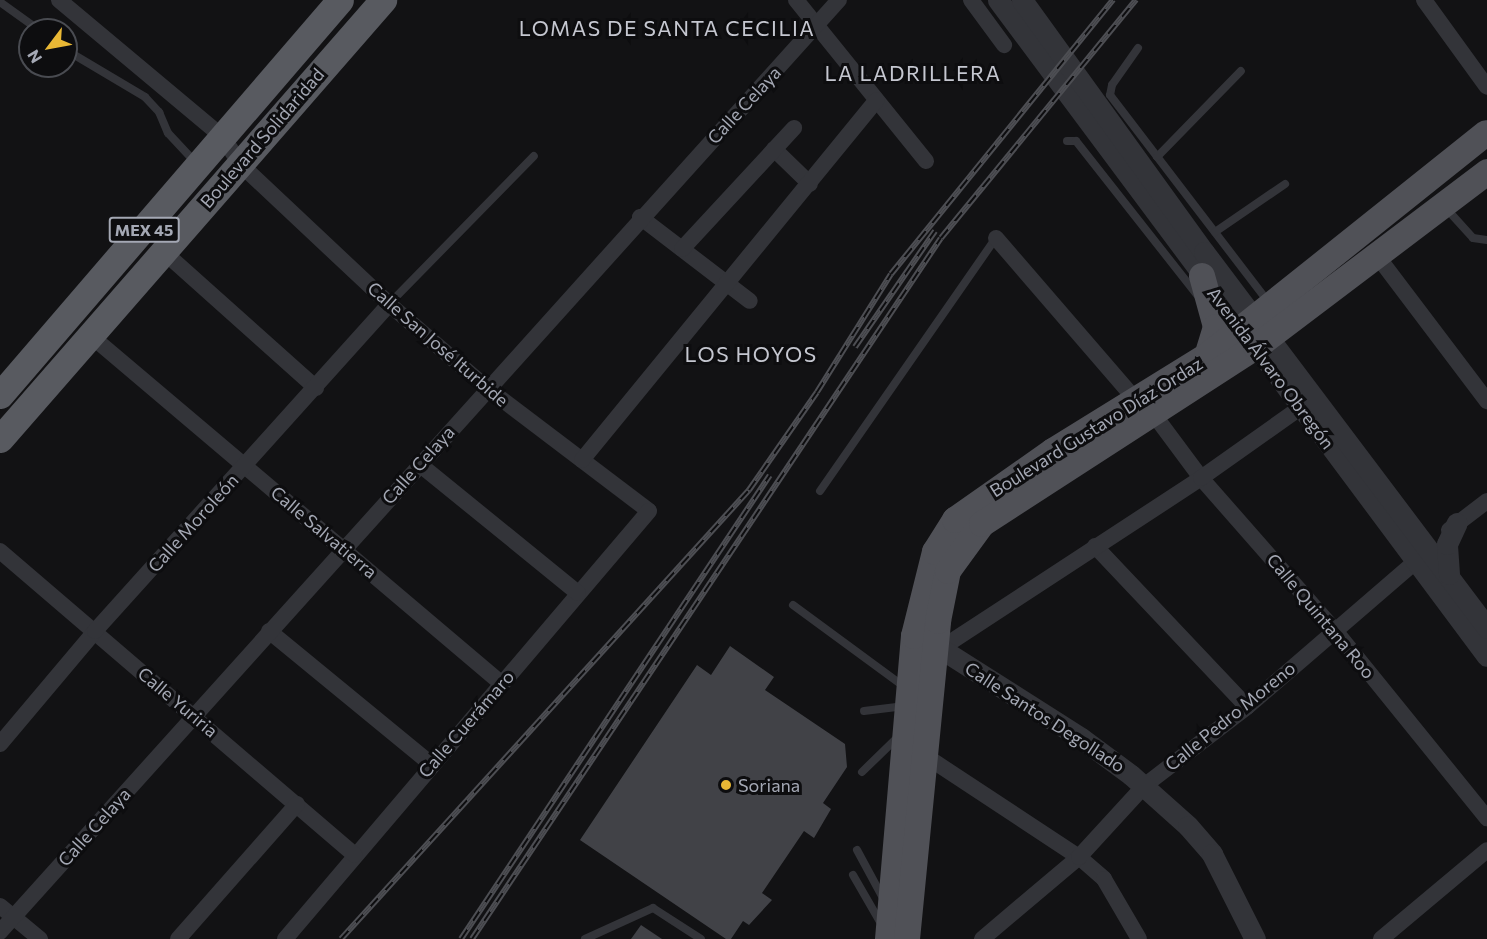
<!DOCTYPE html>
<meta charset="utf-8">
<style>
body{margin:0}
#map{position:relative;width:1487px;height:939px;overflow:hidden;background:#121214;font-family:Commissioner,sans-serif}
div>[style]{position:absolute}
.building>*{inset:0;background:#414247}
.service>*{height:8px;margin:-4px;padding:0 4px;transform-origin:4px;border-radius:4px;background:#333439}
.minor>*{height:16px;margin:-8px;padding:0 8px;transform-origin:8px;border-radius:8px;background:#333439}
.tertiary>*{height:21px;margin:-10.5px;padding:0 10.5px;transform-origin:10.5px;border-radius:10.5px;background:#333439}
.primary>*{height:26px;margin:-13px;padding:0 13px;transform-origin:13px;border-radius:13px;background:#505157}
.trunk>*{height:27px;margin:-13.5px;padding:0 13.5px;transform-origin:13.5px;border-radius:13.5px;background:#585a60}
.rail>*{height:6px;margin-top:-3px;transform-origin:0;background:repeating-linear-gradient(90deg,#0d0d0f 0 11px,#4d4e53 0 22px);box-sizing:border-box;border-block:2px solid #4d4e53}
.dots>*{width:16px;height:16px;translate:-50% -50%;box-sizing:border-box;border:3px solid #0d0d0f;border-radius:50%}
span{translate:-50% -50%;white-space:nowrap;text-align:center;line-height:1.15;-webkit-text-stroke:6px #0d0d0f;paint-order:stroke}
.shield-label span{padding:2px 4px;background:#0d0d0f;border:2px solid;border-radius:4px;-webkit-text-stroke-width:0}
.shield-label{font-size:16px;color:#a4a8b4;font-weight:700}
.street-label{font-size:18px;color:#a4a8b4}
.poi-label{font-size:18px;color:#a4a8b4}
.left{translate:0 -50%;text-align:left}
.quarter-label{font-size:21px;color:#c5c7d0;letter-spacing:1.5px}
.north{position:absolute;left:18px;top:18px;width:60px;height:60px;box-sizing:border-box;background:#0d0d0f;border:2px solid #494b51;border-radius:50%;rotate:238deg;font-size:16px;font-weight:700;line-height:24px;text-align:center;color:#a4a8b4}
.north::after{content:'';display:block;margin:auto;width:21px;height:27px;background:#e9b835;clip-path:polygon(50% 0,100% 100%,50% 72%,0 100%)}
</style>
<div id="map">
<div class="building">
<i style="clip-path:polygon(730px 646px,774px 677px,765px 690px,845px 744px,847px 767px,823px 803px,831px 809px,814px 838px,804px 831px,762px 893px,772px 900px,749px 925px,743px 921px,731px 939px,726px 939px,580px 840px,697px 665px,711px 675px)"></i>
<i style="clip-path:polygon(641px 925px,662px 939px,631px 939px)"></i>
</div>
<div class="service">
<i style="left:0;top:2px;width:48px;rotate:35.7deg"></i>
<i style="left:1138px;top:48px;width:45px;rotate:125.1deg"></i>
<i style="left:1112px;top:85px;width:10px;rotate:101deg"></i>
<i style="left:1110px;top:95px;width:262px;rotate:52.6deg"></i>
<i style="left:66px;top:50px;width:92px;rotate:30.7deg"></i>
<i style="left:145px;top:97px;width:21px;rotate:47deg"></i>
<i style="left:159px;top:112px;width:23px;rotate:67deg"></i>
<i style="left:168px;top:133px;width:41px;rotate:47deg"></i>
<i style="left:1067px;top:141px;width:9px"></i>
<i style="left:1076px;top:141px;width:197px;rotate:51.8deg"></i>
<i style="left:1157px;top:157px;width:120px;rotate:-45.7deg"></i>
<i style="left:1444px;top:206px;width:43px;rotate:47.8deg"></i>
<i style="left:1473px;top:238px;width:14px;rotate:8deg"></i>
<i style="left:1215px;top:232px;width:85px;rotate:-34.4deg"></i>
<i style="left:389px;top:304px;width:207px;rotate:-45.6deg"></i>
<i style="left:820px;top:491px;width:308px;rotate:-55.2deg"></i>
<i style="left:793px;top:605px;width:140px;rotate:36.3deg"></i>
<i style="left:864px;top:711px;width:41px;rotate:-7deg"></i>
<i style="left:862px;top:772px;width:54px;rotate:-44.3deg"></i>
<i style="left:857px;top:850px;width:57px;rotate:61.6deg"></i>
<i style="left:853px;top:875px;width:60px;rotate:60deg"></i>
<i style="left:585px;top:939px;width:75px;rotate:-24.5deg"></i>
<i style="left:653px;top:908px;width:57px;rotate:32.9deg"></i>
</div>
<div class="minor">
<i style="left:59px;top:0;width:214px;rotate:39.9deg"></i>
<i style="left:223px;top:137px;width:31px;rotate:58deg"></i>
<i style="left:239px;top:163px;width:206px;rotate:43.2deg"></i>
<i style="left:389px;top:304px;width:129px;rotate:40.6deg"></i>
<i style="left:487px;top:388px;width:203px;rotate:37.2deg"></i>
<i style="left:649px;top:511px;width:562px;rotate:130.38deg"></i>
<i style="left:796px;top:0;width:207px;rotate:51.1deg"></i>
<i style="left:971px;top:0;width:56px;rotate:53.7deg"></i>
<i style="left:1424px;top:0;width:107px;rotate:54.1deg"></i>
<i style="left:774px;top:149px;width:50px;rotate:44.2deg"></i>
<i style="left:640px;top:217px;width:138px;rotate:37.4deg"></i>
<i style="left:996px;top:238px;width:213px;rotate:49.2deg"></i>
<i style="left:682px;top:249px;width:165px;rotate:-47.2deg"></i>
<i style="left:164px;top:252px;width:204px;rotate:41.8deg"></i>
<i style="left:1378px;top:257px;width:181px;rotate:52.9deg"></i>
<i style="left:90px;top:335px;width:539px;rotate:40.26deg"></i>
<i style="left:1155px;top:416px;width:77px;rotate:53.4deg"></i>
<i style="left:1201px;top:478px;width:200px;rotate:48.7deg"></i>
<i style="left:1333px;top:628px;width:245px;rotate:51deg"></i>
<i style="left:582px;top:460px;width:465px;rotate:-50.7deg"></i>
<i style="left:418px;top:463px;width:206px;rotate:39.1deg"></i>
<i style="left:1449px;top:530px;width:48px;rotate:-37.3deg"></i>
<i style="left:1095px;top:546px;width:221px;rotate:46.6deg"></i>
<i style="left:0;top:551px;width:467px;rotate:40.6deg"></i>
<i style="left:269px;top:631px;width:210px;rotate:39.4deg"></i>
<i style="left:940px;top:649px;width:312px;rotate:-33.2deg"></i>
<i style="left:1201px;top:478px;width:135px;rotate:-35.3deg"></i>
<i style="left:0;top:744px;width:148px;rotate:-49.9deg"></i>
<i style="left:95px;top:631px;width:440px;rotate:-48deg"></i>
<i style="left:918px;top:751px;width:193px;rotate:33.4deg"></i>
<i style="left:1079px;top:857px;width:33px;rotate:41deg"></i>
<i style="left:1104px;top:879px;width:69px;rotate:59.7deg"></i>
<i style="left:0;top:906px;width:52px;rotate:39.5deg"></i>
<i style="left:0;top:932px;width:1254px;rotate:-48.01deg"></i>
<i style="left:178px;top:939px;width:180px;rotate:-48.6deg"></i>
<i style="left:982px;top:939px;width:127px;rotate:-40.2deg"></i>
<i style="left:1079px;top:857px;width:96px;rotate:-47.5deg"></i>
<i style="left:1144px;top:786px;width:130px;rotate:-37.5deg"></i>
<i style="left:1247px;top:707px;width:234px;rotate:-40.8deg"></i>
<i style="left:1381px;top:939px;width:138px;rotate:-40deg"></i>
</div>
<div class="tertiary">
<i style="left:998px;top:0;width:818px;rotate:53.3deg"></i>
<i style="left:1022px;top:0;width:311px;rotate:54.2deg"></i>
<i style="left:1204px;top:252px;width:471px;rotate:53deg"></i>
<i style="left:1449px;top:574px;width:30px;rotate:-94deg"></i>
<i style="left:1447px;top:544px;width:23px;rotate:-65deg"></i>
<i style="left:935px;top:645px;width:173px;rotate:32.5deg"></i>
<i style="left:1081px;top:738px;width:62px;rotate:36.5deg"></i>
<i style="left:1131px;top:775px;width:76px;rotate:41.8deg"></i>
<i style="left:1188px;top:826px;width:37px;rotate:49deg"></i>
<i style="left:1212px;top:854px;width:95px;rotate:63.2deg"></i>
</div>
<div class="primary">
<i style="left:1202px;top:276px;width:53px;rotate:74.6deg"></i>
<i style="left:1216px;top:327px;width:30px;rotate:107deg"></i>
<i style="left:888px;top:939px;width:304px;rotate:-85.1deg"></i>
<i style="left:914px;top:636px;width:87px;rotate:-76deg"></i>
<i style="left:935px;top:552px;width:38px;rotate:-58deg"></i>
<i style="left:955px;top:520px;width:120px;rotate:-35.1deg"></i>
<i style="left:1053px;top:451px;width:181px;rotate:-31.7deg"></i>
<i style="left:1207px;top:356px;width:357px;rotate:-38.6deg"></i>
<i style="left:907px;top:939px;width:320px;rotate:-84.4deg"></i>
<i style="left:938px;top:621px;width:51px;rotate:-78.7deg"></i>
<i style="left:948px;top:571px;width:58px;rotate:-54.1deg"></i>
<i style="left:982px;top:524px;width:326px;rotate:-32.9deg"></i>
<i style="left:1256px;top:347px;width:290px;rotate:-37.1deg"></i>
</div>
<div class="trunk">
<i style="left:0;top:395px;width:521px;rotate:-49.28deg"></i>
<i style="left:0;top:439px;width:583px;rotate:-48.9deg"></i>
</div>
<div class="rail">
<i style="left:855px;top:347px;width:141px;rotate:-55.4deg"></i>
<i style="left:341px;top:939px;width:607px;rotate:-47.74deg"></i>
<i style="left:749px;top:490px;width:119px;rotate:-55.2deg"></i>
<i style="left:817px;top:392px;width:139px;rotate:-57.9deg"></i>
<i style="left:891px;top:274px;width:353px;rotate:-51deg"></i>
<i style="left:461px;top:939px;width:557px;rotate:-56.34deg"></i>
<i style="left:472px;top:939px;width:843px;rotate:-56.22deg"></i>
<i style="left:941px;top:238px;width:308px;rotate:-50.7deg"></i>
</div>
<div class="dots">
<i style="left:726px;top:785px;background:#e9b835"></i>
</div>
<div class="shield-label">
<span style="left:144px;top:230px">MEX 45</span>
</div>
<div class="street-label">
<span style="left:744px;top:105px;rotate:-47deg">Calle Celaya</span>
<span style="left:262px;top:138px;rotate:-49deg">Boulevard Solidaridad</span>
<span style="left:438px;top:344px;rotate:41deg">Calle San José Iturbide</span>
<span style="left:1271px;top:368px;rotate:53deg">Avenida Álvaro Obregón</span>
<span style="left:1096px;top:427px;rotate:-32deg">Boulevard Gustavo Díaz Ordaz</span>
<span style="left:418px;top:465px;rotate:-48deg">Calle Celaya</span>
<span style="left:193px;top:523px;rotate:-48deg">Calle Moroleón</span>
<span style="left:324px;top:532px;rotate:40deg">Calle Salvatierra</span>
<span style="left:1321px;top:616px;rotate:50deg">Calle Quintana Roo</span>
<span style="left:178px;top:702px;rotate:40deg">Calle Yuriria</span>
<span style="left:1230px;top:716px;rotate:-39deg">Calle Pedro Moreno</span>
<span style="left:1045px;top:717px;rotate:33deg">Calle Santos Degollado</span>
<span style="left:466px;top:724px;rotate:-49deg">Calle Cuerámaro</span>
<span style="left:94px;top:827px;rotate:-48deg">Calle Celaya</span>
</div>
<div class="poi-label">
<span class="left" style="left:738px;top:785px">Soriana</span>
</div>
<div class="quarter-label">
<span style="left:667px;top:28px">LOMAS DE SANTA CECILIA</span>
<span style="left:913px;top:73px">LA LADRILLERA</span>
<span style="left:751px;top:354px">LOS HOYOS</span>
</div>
<div class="north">N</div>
</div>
